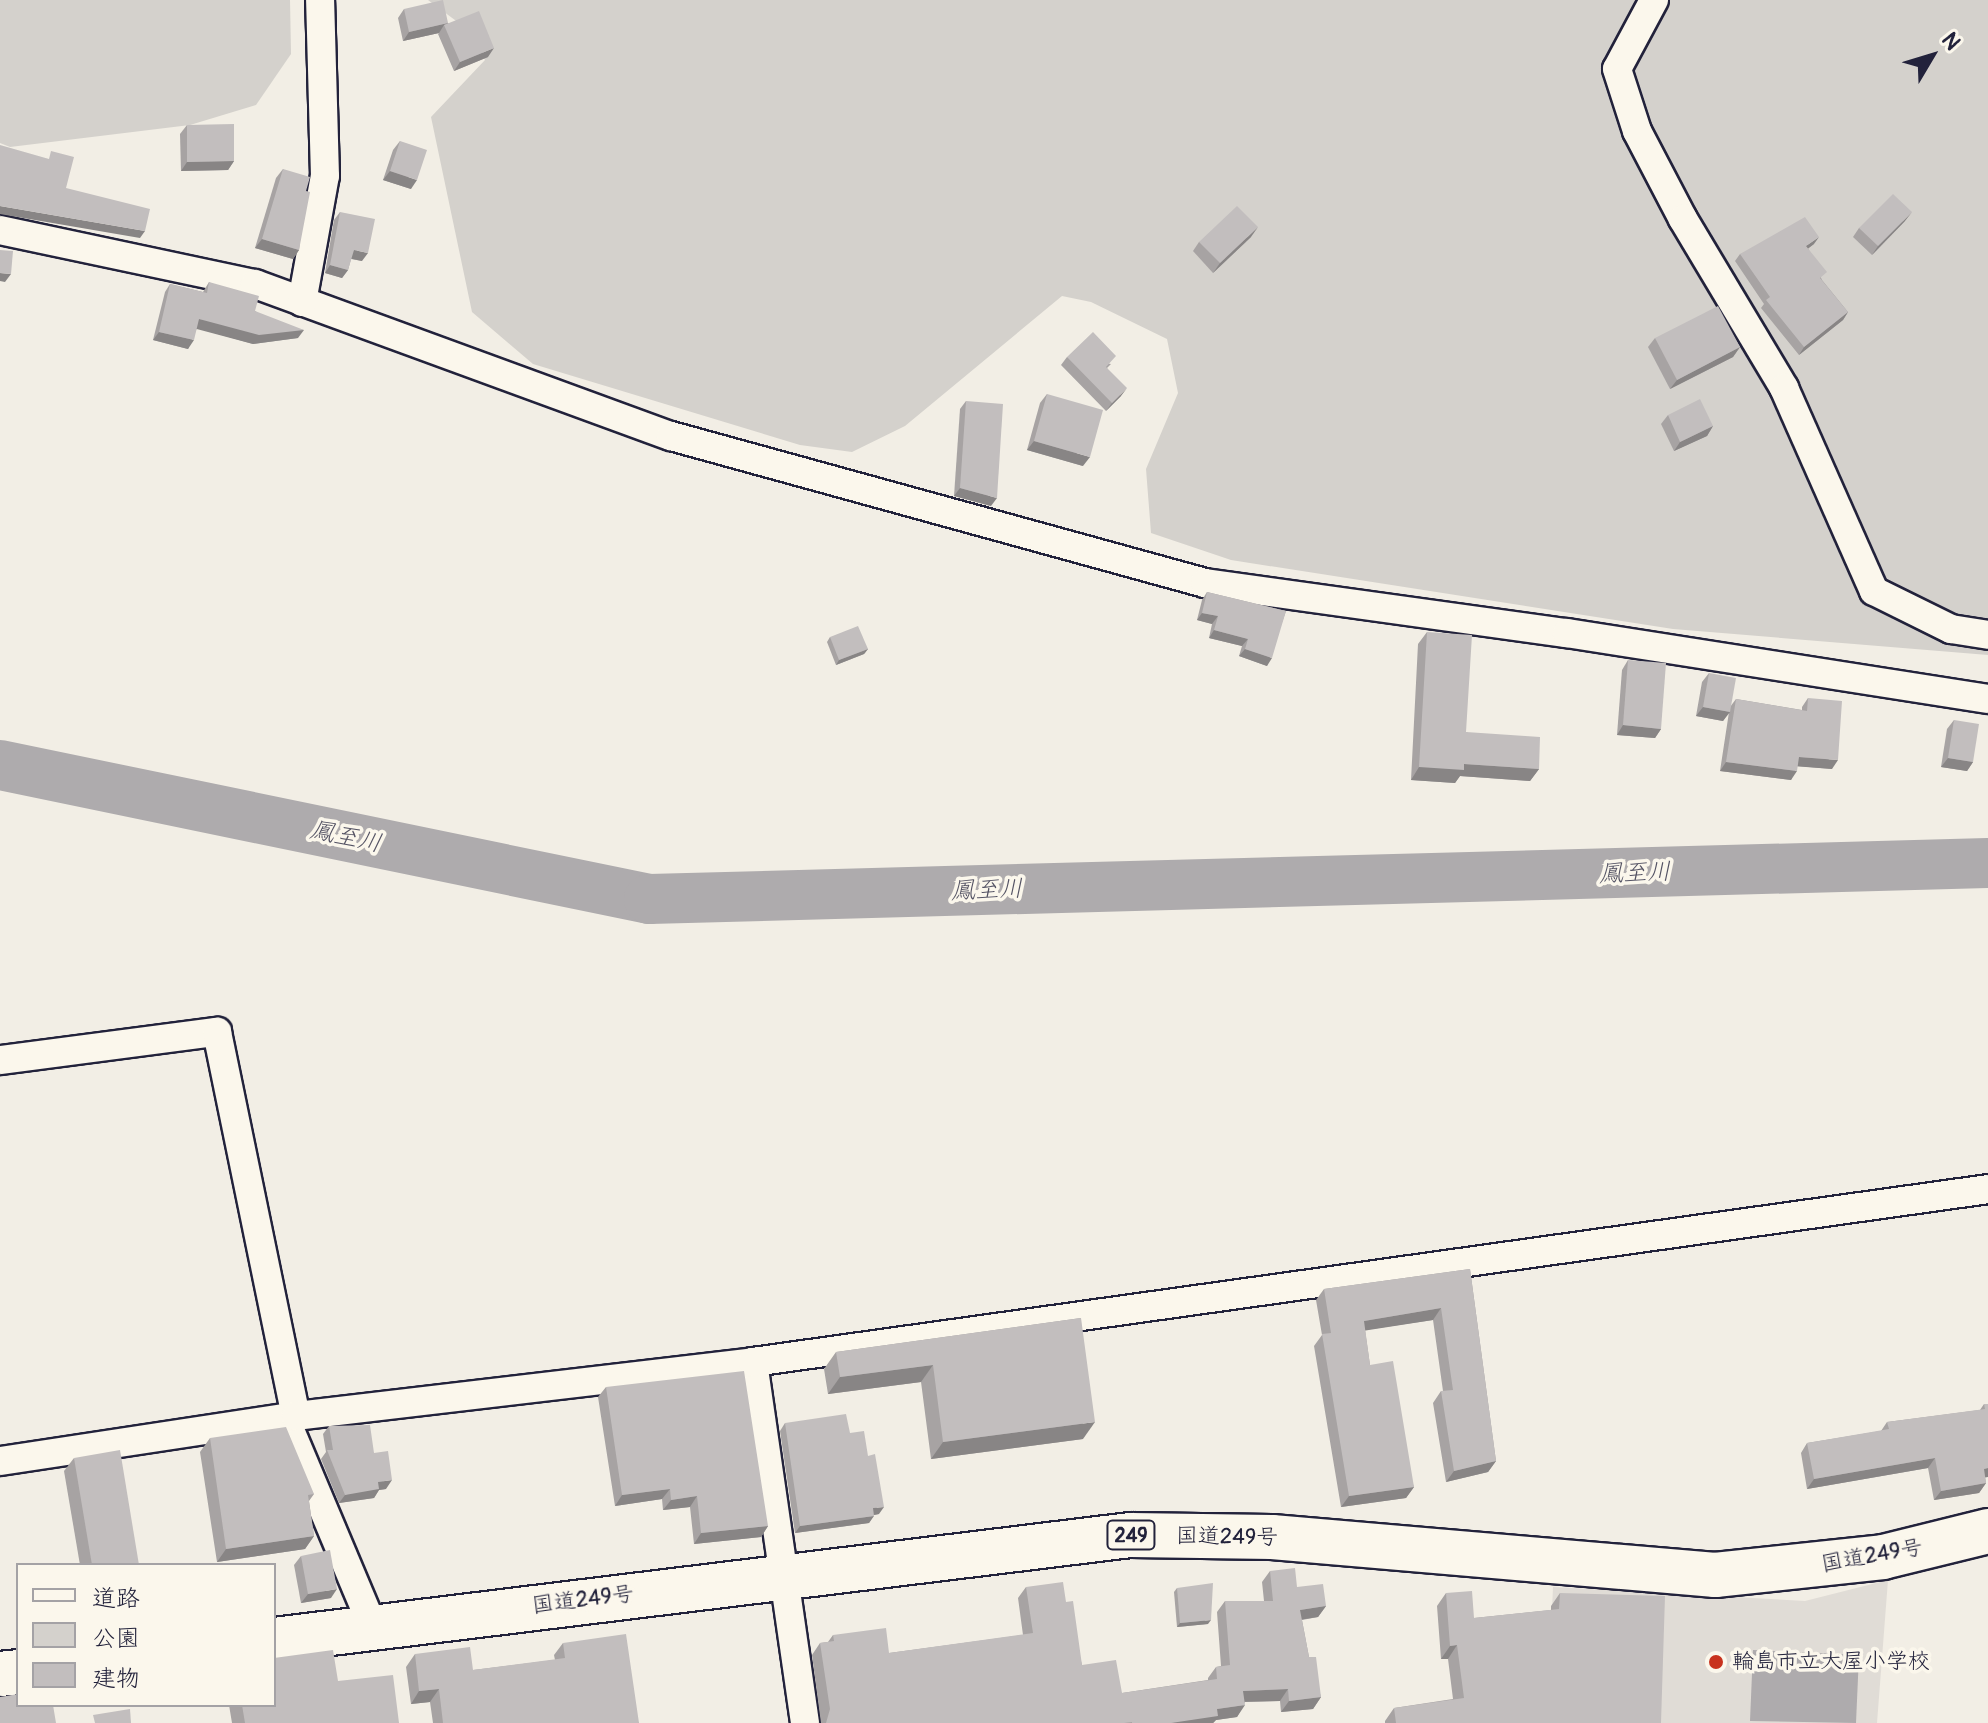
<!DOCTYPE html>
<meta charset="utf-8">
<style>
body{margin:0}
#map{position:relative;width:1988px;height:1723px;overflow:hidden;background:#f2eee5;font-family:Pangolin,"Klee One",sans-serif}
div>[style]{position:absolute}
.built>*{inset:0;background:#e0dcd6}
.green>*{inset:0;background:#d4d1cc}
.water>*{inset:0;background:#aeabad}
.river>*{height:50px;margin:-25px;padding:0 25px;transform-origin:25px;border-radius:25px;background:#aeabad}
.roads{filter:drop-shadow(2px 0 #22223b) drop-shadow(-2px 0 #22223b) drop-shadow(0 2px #22223b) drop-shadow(0 -2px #22223b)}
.street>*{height:28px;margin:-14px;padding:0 14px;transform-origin:14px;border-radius:14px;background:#fbf7ec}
.highway>*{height:44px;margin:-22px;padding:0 22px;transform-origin:22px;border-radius:22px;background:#fbf7ec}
.wall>*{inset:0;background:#a7a3a3}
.shaded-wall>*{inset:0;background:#888585}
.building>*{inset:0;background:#c2bebe}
.dots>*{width:22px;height:22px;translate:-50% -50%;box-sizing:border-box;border:4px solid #fbf7ec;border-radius:50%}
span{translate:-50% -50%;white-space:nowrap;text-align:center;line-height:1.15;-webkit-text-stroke:7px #fbf7ec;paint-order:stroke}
.shield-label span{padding:2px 6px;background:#fbf7ec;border:2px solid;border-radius:6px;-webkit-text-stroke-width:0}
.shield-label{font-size:20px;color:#22223b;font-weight:700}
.street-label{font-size:22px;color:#22223b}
.poi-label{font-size:22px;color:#22223b}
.left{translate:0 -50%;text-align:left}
.water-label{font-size:24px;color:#535263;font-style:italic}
.legend{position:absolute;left:16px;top:1563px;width:260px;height:144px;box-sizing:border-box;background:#fbf7ec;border:2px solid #a4a2a5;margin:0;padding:10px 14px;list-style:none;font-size:24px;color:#22223b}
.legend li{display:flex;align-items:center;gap:16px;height:40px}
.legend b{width:40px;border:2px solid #a4a2a5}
.north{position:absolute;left:1892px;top:16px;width:80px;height:80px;-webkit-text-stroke:6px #fbf7ec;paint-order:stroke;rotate:52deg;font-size:22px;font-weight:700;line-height:32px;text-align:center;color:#22223b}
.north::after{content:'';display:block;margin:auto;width:28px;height:36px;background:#22223b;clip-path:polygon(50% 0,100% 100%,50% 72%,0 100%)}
</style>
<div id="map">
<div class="built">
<i style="clip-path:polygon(1888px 1580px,1877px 1723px,1547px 1723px,1553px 1587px,1805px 1601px)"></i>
</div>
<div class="green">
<i style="clip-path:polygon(0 0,290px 0,291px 54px,256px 105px,190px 125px,10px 147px,0 143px)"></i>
<i style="clip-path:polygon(428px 0,1988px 0,1988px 655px,1673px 629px,1231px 560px,1151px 533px,1146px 469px,1178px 393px,1167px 339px,1091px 302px,1062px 296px,905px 426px,852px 452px,800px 445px,533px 364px,472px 312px,431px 117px,485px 60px,471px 32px)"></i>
</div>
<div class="water">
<i style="clip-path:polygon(1753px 1650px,1859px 1655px,1856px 1723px,1750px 1721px)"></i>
</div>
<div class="river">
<i style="left:0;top:765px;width:663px;rotate:11.67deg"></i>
<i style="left:649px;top:899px;width:1339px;rotate:-1.54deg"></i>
</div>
<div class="roads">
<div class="street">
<i style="left:1654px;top:0;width:78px;rotate:118.2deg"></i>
<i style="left:1617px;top:69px;width:65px;rotate:72.1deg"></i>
<i style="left:1637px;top:131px;width:99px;rotate:62.4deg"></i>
<i style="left:1683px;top:219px;width:197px;rotate:59.1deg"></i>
<i style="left:1784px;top:388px;width:222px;rotate:66.1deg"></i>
<i style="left:1874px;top:591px;width:86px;rotate:26.3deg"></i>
<i style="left:1951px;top:629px;width:37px;rotate:9deg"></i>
<i style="left:0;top:230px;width:261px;rotate:12deg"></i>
<i style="left:255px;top:284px;width:443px;rotate:20.1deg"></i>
<i style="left:671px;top:436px;width:554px;rotate:15.39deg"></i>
<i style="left:1205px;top:583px;width:365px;rotate:7.9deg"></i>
<i style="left:1567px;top:633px;width:426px;rotate:8.9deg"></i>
<i style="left:302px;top:302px;width:128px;rotate:-79.7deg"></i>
<i style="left:325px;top:176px;width:176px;rotate:-91.6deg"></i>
<i style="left:0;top:1060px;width:219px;rotate:-7.4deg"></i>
<i style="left:217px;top:1032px;width:392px;rotate:78.4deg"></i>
<i style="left:753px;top:1362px;width:365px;rotate:81.8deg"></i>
<i style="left:285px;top:1418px;width:227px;rotate:67.2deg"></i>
<i style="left:0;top:1461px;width:299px;rotate:-8.6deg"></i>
<i style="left:296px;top:1416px;width:460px;rotate:-6.7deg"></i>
<i style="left:753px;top:1362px;width:1247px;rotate:-7.97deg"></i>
</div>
<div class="highway">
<i style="left:274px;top:1640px;width:863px;rotate:-6.99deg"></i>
<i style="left:1131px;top:1535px;width:141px;rotate:0.8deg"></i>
<i style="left:1272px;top:1537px;width:445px;rotate:4.9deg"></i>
<i style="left:1715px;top:1575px;width:169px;rotate:-6.1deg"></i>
<i style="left:1883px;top:1557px;width:108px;rotate:-13.9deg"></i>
<i style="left:0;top:1674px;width:18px;rotate:-6deg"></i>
</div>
</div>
<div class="wall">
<i style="clip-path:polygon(404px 9px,448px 23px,488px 57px,454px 71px,438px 34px,439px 33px,403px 41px,398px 18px)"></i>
<i style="clip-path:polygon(187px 125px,234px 161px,228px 170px,181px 171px,180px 134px)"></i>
<i style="clip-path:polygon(400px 141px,411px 189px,383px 180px,393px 150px)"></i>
<i style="clip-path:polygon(283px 169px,306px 191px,299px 250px,293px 259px,255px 248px,276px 178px)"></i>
<i style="clip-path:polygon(340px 212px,362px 261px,351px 259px,348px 270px,342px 278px,325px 273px,334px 220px)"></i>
<i style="clip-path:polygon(1905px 221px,1872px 255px,1853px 237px,1859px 228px)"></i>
<i style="clip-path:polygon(1251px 237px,1213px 273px,1193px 251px,1199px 242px)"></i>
<i style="clip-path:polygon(1814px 244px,1808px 248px,1822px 280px,1848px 312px,1843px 320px,1799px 355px,1761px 308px,1764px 304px,1735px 261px,1740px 254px)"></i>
<i style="clip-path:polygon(209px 282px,255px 311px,298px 338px,253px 344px,197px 328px,188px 349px,153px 340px,165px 292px,170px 284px,203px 292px)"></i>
<i style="clip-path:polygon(1655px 338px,1740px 347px,1733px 357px,1670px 389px,1648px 347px)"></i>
<i style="clip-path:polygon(1067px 357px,1111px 364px,1107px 368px,1121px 396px,1106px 411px,1061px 365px)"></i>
<i style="clip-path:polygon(1047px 394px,1083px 466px,1027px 450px,1040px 403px)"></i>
<i style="clip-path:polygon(966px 401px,991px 506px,954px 496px,960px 409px)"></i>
<i style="clip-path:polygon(1668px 415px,1713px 426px,1707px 436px,1674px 451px,1661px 424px)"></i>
<i style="clip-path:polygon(1207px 592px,1286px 611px,1267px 666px,1239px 656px,1242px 646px,1209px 638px,1212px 624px,1197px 620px,1202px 600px)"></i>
<i style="clip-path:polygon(1427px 632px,1466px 732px,1539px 769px,1530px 781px,1460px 776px,1455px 783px,1411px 780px,1418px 644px)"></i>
<i style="clip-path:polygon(830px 637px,868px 649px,864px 654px,836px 665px,827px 642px)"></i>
<i style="clip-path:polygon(1628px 660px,1661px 729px,1655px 738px,1617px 735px,1622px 670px)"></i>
<i style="clip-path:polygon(1709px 673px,1730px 707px,1736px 699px,1802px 710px,1802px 707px,1808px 698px,1832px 769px,1797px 766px,1791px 780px,1720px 771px,1729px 712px,1723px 721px,1696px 716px,1702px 682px)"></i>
<i style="clip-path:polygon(1954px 720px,1973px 762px,1967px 771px,1941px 767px,1947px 729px)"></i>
<i style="clip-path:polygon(1470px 1269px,1496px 1461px,1488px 1472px,1446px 1482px,1433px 1403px,1441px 1391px,1443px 1391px,1433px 1320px,1365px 1330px,1370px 1365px,1414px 1487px,1406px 1498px,1341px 1507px,1314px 1346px,1322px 1335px,1316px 1300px,1324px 1289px)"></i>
<i style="clip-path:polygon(1081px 1318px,1083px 1439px,931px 1459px,921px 1382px,828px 1394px,824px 1369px,836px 1352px)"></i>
<i style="clip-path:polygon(606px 1387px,768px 1526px,761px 1537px,694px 1544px,690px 1507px,663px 1510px,662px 1499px,615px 1506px,598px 1397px)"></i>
<i style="clip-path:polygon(1984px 1404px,1988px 1404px,1988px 1477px,1985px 1477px,1986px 1483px,1979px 1493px,1934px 1500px,1928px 1468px,1807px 1489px,1801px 1453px,1807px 1443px,1881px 1431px,1887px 1422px,1980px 1410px)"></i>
<i style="clip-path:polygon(785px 1423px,850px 1433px,879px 1514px,874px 1515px,869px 1523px,795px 1533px,780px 1431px)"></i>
<i style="clip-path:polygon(329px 1426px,374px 1453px,386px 1489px,379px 1490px,374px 1498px,339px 1503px,321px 1459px,326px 1452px,323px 1434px)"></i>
<i style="clip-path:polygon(210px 1438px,314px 1494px,309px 1501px,314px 1536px,305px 1549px,217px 1562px,200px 1452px)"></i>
<i style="clip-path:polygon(74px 1458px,139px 1565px,80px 1565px,64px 1471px)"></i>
<i style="clip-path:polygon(301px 1556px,331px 1598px,301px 1603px,294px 1565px)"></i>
<i style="clip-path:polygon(1270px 1571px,1326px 1606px,1318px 1617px,1302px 1620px,1309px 1657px,1321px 1697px,1313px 1709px,1281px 1712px,1280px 1701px,1245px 1702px,1237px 1717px,1216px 1720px,1213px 1723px,821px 1723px,812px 1655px,820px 1643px,828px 1642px,833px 1635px,889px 1653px,1023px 1635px,1018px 1598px,1026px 1587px,1066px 1602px,1082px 1665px,1122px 1693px,1208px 1680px,1208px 1678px,1216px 1667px,1221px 1666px,1217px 1612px,1225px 1601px,1264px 1601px,1262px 1582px)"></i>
<i style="clip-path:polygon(1177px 1588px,1208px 1624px,1177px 1627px,1174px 1592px)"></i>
<i style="clip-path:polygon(1446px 1593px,1474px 1618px,1551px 1610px,1551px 1606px,1560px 1593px,1661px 1723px,1385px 1723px,1385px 1721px,1394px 1708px,1453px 1699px,1448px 1659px,1441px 1659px,1437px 1606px)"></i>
<i style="clip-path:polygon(563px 1643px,639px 1723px,433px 1723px,430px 1702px,411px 1704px,406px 1667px,415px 1654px,473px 1670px,555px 1660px,554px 1655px)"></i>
<i style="clip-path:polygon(338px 1681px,399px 1723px,232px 1723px,229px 1705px,274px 1705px)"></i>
</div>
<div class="shaded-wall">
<i style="clip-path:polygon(448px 23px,444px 25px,439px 33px,403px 41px,409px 32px)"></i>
<i style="clip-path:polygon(494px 48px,488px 57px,454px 71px,460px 62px)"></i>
<i style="clip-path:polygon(234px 161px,228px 170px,181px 171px,187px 162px)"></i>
<i style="clip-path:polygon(390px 171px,417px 180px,411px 189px,383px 180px)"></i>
<i style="clip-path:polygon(0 206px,145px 231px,140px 238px,0 214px)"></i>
<i style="clip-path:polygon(1912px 212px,1905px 221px,1872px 255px,1878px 246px)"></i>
<i style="clip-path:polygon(1258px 227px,1251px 237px,1213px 273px,1220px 263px)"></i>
<i style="clip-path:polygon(1819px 237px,1814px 244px,1801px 254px,1806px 246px)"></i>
<i style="clip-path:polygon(262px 239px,299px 250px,293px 259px,255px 248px)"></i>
<i style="clip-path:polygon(354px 250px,368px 253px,362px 261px,348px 258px)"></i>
<i style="clip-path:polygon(330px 265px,348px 270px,342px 278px,325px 273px)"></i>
<i style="clip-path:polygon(0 273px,11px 274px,5px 282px,0 281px)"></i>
<i style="clip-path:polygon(1848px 312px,1843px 320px,1799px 355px,1804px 347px)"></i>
<i style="clip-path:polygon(199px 319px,304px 330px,298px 338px,253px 344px,193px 328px)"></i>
<i style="clip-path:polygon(159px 332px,194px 340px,188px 349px,153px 340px)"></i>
<i style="clip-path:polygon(1740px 347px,1733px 357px,1670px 389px,1677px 380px)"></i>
<i style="clip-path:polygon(1127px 388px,1121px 396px,1106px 411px,1112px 403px)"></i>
<i style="clip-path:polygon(1713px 426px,1707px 436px,1674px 451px,1680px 442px)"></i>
<i style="clip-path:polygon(1034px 441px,1090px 457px,1083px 466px,1027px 450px)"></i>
<i style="clip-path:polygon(960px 488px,997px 498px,991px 506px,954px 496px)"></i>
<i style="clip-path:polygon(1202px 613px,1218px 616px,1212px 624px,1197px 620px)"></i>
<i style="clip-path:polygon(1214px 630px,1248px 639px,1242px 646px,1209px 638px)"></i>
<i style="clip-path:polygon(868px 649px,864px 654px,836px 665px,839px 660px)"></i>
<i style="clip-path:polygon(1245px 649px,1272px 658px,1267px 666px,1239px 656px)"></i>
<i style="clip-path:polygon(1703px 707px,1730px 712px,1723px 721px,1696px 716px)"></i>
<i style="clip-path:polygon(1623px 725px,1661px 729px,1655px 738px,1617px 735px)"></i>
<i style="clip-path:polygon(1799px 757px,1838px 760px,1832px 769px,1793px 766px)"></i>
<i style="clip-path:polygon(1948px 758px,1973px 762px,1967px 771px,1941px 767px)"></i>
<i style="clip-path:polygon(1726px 762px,1797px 771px,1791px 780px,1720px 771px)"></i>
<i style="clip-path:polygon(1464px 764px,1539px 769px,1530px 781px,1460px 776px,1455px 783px,1411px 780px,1419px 767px)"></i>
<i style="clip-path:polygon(1441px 1308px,1433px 1320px,1356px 1332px,1364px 1321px)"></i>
<i style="clip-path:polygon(933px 1365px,921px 1382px,828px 1394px,840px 1377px)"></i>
<i style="clip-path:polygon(1095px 1422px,1083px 1439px,931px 1459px,943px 1442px)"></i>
<i style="clip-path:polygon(1935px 1458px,1928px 1468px,1807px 1489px,1814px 1479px)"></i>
<i style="clip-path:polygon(1496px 1461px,1488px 1472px,1446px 1482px,1454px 1471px)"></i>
<i style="clip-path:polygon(1988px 1468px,1988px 1477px,1977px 1479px,1984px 1469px)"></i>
<i style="clip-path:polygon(392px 1480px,386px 1489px,379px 1490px,374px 1498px,339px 1503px,345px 1495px,378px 1482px)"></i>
<i style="clip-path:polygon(1986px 1483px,1979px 1493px,1934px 1500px,1941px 1491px)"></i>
<i style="clip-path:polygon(1414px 1487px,1406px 1498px,1341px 1507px,1349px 1496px)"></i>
<i style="clip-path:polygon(670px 1489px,662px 1499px,615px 1506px,622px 1495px)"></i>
<i style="clip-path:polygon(697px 1496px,690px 1507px,663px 1510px,671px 1500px)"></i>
<i style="clip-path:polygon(884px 1507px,879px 1514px,868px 1516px,873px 1508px)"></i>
<i style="clip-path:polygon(874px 1516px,869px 1523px,795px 1533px,800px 1526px)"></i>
<i style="clip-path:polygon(768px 1526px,761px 1537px,694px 1544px,701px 1533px)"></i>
<i style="clip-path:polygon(314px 1536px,305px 1549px,217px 1562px,226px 1549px)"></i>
<i style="clip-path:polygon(337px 1589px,331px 1598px,301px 1603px,308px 1594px)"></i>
<i style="clip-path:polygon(1326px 1606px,1318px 1617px,1292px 1621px,1300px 1610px)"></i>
<i style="clip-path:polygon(1211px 1620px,1208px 1624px,1177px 1627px,1180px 1623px)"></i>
<i style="clip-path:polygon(1457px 1645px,1448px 1659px,1441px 1659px,1450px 1646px)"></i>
<i style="clip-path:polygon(439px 1689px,430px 1702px,411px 1704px,419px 1691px)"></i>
<i style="clip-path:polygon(1288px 1689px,1280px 1701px,1235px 1702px,1243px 1691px)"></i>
<i style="clip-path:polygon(1321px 1697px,1313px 1709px,1281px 1712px,1289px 1701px)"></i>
<i style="clip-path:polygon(1245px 1705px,1237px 1717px,1216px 1720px,1213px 1723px,1171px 1723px,1217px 1709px)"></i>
</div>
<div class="building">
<i style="clip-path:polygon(443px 0,448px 23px,409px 32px,404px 9px)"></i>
<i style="clip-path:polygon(479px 11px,494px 48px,460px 62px,444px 25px)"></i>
<i style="clip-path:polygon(234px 124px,234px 161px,187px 162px,187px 125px)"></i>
<i style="clip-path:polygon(400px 141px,427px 150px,417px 180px,390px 171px)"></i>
<i style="clip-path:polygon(0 145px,49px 159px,51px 151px,74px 157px,66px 188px,150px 209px,145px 231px,0 206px)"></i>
<i style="clip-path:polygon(283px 169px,310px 177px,306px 191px,310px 192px,299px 250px,262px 239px)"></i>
<i style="clip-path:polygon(1893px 194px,1912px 212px,1878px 246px,1859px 228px)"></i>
<i style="clip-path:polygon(1237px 206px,1258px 227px,1220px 263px,1199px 242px)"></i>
<i style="clip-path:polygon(340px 212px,375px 219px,368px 253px,354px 250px,348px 270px,330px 265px)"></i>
<i style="clip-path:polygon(1805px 217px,1819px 237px,1806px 246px,1827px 272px,1820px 278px,1848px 312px,1804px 347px,1766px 300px,1770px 297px,1740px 254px)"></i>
<i style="clip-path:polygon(0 250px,13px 251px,11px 274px,0 273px)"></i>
<i style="clip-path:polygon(209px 282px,259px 296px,255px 311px,304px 330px,259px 335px,199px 319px,194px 340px,159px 332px,170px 284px,207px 293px)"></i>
<i style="clip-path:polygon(1718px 306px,1740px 347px,1677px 380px,1655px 338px)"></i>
<i style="clip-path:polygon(1093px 332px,1116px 356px,1106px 367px,1127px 388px,1112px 403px,1067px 357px)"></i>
<i style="clip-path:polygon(1047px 394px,1103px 410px,1090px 457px,1034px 441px)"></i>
<i style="clip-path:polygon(1700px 399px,1713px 426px,1680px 442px,1668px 415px)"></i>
<i style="clip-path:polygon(966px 401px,1003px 404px,997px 498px,960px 488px)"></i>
<i style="clip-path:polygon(1207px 592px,1286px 611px,1272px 658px,1245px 649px,1248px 639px,1214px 630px,1218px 616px,1202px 613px)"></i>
<i style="clip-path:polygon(858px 626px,868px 649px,839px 660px,830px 637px)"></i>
<i style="clip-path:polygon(1427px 632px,1472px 635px,1466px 732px,1540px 737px,1539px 769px,1464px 764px,1464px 770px,1419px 767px)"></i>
<i style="clip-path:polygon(1628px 660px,1666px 663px,1661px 729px,1623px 725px)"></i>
<i style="clip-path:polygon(1709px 673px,1736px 678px,1730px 712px,1703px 707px)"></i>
<i style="clip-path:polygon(1808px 698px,1842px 701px,1838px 760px,1799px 757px,1797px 771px,1726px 762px,1736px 699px,1807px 711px)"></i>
<i style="clip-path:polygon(1954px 720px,1979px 724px,1973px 762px,1948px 758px)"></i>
<i style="clip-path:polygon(1470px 1269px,1496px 1461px,1454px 1471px,1441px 1391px,1453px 1390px,1441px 1308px,1364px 1321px,1370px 1365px,1393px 1361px,1414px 1487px,1349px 1496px,1322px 1334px,1331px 1333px,1324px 1289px)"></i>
<i style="clip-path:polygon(1081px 1318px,1095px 1422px,943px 1442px,933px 1365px,840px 1377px,836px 1352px)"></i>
<i style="clip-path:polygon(744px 1371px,768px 1526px,701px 1533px,697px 1496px,671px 1500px,670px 1489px,622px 1495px,606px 1387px)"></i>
<i style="clip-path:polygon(1984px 1404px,1988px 1404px,1988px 1468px,1984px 1469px,1986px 1483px,1941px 1491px,1935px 1458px,1814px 1479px,1807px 1443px,1889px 1429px,1887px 1422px,1985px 1409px)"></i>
<i style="clip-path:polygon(846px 1414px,850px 1433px,864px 1431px,868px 1456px,875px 1454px,884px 1507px,873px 1508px,874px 1516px,800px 1526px,785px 1423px)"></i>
<i style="clip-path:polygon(370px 1425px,374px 1453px,388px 1451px,392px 1480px,378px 1482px,379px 1489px,345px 1495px,327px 1450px,333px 1450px,329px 1426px)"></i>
<i style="clip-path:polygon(286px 1427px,314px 1494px,308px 1495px,314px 1536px,226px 1549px,210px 1438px)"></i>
<i style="clip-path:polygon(120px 1450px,139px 1565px,92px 1565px,74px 1458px)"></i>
<i style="clip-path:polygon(330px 1550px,337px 1589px,308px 1594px,301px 1556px)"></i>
<i style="clip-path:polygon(1295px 1568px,1297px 1587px,1323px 1584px,1326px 1606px,1300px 1610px,1309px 1657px,1316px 1657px,1321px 1697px,1289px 1701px,1288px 1689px,1243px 1691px,1245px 1705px,1217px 1709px,1218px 1716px,1171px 1723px,1132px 1723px,1132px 1722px,1124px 1723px,826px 1723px,830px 1709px,820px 1643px,834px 1641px,833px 1635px,886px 1628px,889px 1653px,1033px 1633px,1026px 1587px,1063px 1582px,1066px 1602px,1073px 1601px,1082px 1665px,1116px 1660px,1122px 1693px,1217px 1679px,1216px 1667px,1230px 1665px,1225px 1601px,1273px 1601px,1270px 1571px)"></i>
<i style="clip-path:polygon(1213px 1583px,1211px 1620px,1180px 1623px,1177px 1588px)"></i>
<i style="clip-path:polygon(1472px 1591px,1474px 1618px,1559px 1609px,1560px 1593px,1665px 1596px,1661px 1723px,1396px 1723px,1394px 1708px,1464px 1698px,1457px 1645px,1450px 1646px,1446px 1593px)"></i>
<i style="clip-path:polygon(626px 1634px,639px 1723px,443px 1723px,439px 1689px,419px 1691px,415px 1654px,470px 1647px,473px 1670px,565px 1658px,563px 1643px)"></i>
<i style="clip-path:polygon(333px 1650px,338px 1681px,393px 1675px,399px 1723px,245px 1723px,242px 1705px,274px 1705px,274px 1658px)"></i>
<i style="clip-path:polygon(18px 1694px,18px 1705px,53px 1705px,56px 1723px,0 1723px,0 1697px)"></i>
<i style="clip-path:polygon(130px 1709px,131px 1723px,95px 1723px,93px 1715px)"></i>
</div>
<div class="dots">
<i style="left:1716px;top:1662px;background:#c8321e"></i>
</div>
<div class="shield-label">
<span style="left:1131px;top:1535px">249</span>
</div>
<div class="street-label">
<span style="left:1227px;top:1537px;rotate:1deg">国道249号</span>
<span style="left:1872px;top:1556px;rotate:-10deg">国道249号</span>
<span style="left:583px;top:1600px;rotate:-7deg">国道249号</span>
</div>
<div class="poi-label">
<span class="left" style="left:1732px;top:1662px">輪島市立大屋小学校</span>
</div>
<div class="water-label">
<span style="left:346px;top:837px;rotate:12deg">鳳至川</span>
<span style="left:1635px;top:873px;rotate:-2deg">鳳至川</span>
<span style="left:987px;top:890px;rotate:-2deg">鳳至川</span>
</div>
<ul class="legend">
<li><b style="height:10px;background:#fbf7ec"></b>道路</li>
<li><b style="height:22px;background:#d4d1cc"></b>公園</li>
<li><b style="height:22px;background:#c2bebe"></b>建物</li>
</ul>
<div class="north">N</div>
</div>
